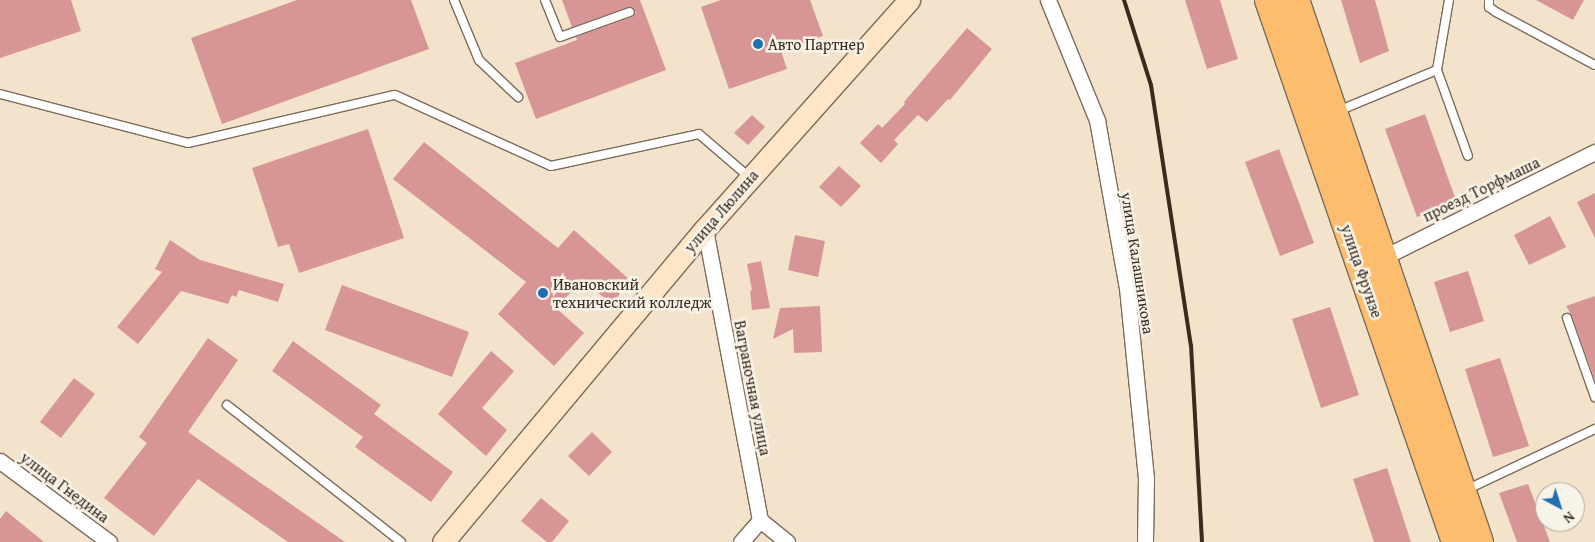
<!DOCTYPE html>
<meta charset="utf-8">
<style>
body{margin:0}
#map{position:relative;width:1595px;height:542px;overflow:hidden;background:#f4e3cb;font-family:"Gentium Book Plus",serif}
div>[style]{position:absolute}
.building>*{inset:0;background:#d79695}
.roads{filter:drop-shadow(1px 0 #7c6b5b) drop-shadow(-1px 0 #7c6b5b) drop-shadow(0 1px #7c6b5b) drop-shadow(0 -1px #7c6b5b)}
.lane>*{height:8px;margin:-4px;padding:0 4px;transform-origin:4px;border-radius:4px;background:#fff}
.street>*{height:15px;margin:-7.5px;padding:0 7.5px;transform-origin:7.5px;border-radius:7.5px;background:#fff}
.secondary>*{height:21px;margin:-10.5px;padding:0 10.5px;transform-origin:10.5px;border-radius:10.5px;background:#fee5c5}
.highway>*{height:28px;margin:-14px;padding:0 14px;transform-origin:14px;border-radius:14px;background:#fcbd6e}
.rail>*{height:4px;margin:-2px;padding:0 2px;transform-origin:2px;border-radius:2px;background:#3b2a1e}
.dots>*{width:14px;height:14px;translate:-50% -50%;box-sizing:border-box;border:2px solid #f7f3e8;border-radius:50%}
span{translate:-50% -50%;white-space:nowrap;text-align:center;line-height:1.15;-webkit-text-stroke:5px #f7f3e8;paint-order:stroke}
.poi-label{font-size:16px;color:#3b2a1e}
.left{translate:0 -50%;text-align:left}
.street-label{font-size:16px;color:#3b2a1e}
.north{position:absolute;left:1535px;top:482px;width:50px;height:50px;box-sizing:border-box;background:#f7f3e8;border:1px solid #aca397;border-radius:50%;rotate:140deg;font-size:14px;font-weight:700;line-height:20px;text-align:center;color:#3b2a1e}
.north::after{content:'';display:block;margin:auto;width:18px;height:22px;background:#1f6fb2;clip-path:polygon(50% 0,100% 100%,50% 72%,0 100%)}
</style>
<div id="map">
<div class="building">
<i style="clip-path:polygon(0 0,71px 0,81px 31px,0 58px)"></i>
<i style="clip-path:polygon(297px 0,411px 0,429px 49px,222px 124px,191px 38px)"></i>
<i style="clip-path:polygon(562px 0,640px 0,666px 70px,536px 119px,515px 63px,577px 40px,576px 37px,632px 17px,636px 13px,633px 7px,628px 7px,572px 27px)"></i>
<i style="clip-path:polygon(721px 0,810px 0,823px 36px,781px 51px,787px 69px,729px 89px,701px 7px)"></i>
<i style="clip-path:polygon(1185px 0,1220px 0,1238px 59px,1207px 69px)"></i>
<i style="clip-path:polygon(1341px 0,1375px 0,1389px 51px,1360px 63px)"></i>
<i style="clip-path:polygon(1536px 0,1584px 0,1573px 20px)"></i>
<i style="clip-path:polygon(967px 28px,992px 49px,950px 100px,948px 99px,927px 122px,918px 115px,894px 140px,898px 144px,881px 163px,860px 143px,878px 124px,882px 128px,905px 104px,904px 102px)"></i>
<i style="clip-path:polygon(1425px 114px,1457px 203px,1417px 217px,1385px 129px)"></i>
<i style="clip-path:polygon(752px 115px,765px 127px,748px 145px,734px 133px)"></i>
<i style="clip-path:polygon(368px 129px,404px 238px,299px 273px,289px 244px,278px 247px,252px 168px)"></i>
<i style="clip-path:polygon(424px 142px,558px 248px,574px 230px,631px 281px,611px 304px,583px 279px,556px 308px,584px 333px,554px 366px,498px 314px,526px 282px,393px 179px)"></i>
<i style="clip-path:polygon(1279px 149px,1314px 243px,1280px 256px,1245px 162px)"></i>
<i style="clip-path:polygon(839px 166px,861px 186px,841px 207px,819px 187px)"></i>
<i style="clip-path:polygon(1595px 193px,1595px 238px,1577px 202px)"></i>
<i style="clip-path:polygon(1550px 216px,1566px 247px,1529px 265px,1514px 235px)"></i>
<i style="clip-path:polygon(795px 235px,825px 241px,818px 277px,788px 270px)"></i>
<i style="clip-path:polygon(170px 240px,200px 260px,284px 284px,278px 302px,239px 290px,236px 297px,232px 295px,228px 304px,181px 291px,138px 344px,117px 327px,162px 272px,155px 269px)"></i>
<i style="clip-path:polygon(761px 261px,770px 308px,752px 310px,750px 291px,752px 290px,747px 264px)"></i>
<i style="clip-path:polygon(1468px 271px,1484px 321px,1450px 332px,1434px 282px)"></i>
<i style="clip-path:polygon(342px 285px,469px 332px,452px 377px,325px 330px)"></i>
<i style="clip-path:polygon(1595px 296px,1595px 380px,1572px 316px,1566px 306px)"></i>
<i style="clip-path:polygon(820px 306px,822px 352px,794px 353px,793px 329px,773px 339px,780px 308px)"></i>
<i style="clip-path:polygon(1330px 307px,1359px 395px,1321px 408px,1292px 319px)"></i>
<i style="clip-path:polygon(208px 338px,238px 360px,188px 432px,345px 542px,288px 542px,198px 479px,154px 536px,104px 498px,147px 443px,139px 437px)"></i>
<i style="clip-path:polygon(293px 341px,381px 405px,374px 414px,453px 472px,431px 502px,355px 447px,363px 437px,272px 371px)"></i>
<i style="clip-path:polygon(491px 351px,514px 371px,482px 408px,507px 430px,486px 456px,438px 414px)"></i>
<i style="clip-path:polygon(1500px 358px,1529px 446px,1493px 457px,1465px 369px)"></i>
<i style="clip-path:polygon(74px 378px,95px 394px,61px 438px,40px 422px)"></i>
<i style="clip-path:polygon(592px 432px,612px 452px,589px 476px,568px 456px)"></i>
<i style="clip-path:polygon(1387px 468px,1411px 542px,1374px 542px,1353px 479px)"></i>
<i style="clip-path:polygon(1528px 484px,1550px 542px,1517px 542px,1499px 493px)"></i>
<i style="clip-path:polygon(541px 498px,569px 521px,552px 542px,547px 542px,521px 521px)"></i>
<i style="clip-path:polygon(6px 511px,44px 542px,0 542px,0 519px)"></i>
</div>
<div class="roads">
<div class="lane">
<i style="left:454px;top:0;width:65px;rotate:67.4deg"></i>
<i style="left:479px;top:60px;width:54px;rotate:43.5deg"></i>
<i style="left:545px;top:0;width:40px;rotate:68deg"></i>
<i style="left:560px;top:37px;width:74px;rotate:-19.7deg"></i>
<i style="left:1489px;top:0;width:7px;rotate:90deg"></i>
<i style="left:1489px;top:7px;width:9px;rotate:36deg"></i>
<i style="left:1496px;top:12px;width:112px;rotate:28.2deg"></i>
<i style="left:1437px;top:70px;width:91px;rotate:70.2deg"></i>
<i style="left:0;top:94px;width:194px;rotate:14.6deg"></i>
<i style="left:188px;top:143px;width:212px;rotate:-13.1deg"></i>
<i style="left:395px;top:95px;width:171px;rotate:24.5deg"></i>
<i style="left:551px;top:166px;width:151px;rotate:-12.2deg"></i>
<i style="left:699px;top:134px;width:66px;rotate:40.7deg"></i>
<i style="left:1338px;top:111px;width:107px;rotate:-22.5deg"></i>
<i style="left:1437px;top:70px;width:71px;rotate:-80.3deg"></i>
<i style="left:1567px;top:318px;width:84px;rotate:70.5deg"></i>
<i style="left:227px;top:405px;width:221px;rotate:38.2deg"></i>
<i style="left:1466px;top:490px;width:143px;rotate:-25.3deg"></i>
</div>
<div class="street">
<i style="left:1048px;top:0;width:130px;rotate:67.8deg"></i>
<i style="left:1097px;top:120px;width:171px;rotate:79.9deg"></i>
<i style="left:1127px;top:288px;width:191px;rotate:84.3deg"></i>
<i style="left:1146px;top:478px;width:64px;rotate:90.9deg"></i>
<i style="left:705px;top:229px;width:296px;rotate:79.3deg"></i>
<i style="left:760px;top:520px;width:35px;rotate:39deg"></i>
<i style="left:1382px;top:258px;width:238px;rotate:-26.5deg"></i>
<i style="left:0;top:461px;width:136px;rotate:36.6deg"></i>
<i style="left:741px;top:542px;width:29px;rotate:-49deg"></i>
</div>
<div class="secondary">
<i style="left:443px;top:542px;width:408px;rotate:-50.1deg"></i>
<i style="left:705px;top:229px;width:307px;rotate:-48.3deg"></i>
</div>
<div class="highway">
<i style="left:1269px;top:0;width:573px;rotate:70.96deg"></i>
<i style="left:1295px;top:0;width:572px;rotate:71.25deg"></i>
</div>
</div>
<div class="rail">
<i style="left:1124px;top:0;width:89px;rotate:72.4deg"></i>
<i style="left:1151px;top:85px;width:263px;rotate:81.3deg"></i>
<i style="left:1191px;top:345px;width:197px;rotate:86.8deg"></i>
</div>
<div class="dots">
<i style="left:758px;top:44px;background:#1f6fb2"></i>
<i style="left:543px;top:293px;background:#1f6fb2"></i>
</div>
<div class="poi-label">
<span class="left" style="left:768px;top:44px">Авто Партнер</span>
<span class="left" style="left:553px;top:293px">Ивановский<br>технический колледж</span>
</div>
<div class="street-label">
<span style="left:1481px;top:189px;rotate:-26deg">проезд Торфмаша</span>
<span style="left:721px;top:211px;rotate:-49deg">улица Люлина</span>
<span style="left:1138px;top:263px;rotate:81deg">улица Калашникова</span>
<span style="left:1362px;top:271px;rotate:71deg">улица Фрунзе</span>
<span style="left:753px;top:388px;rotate:79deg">Ваграночная улица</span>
<span style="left:65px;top:487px;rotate:37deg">улица Гнедина</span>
</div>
<div class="north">N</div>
</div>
